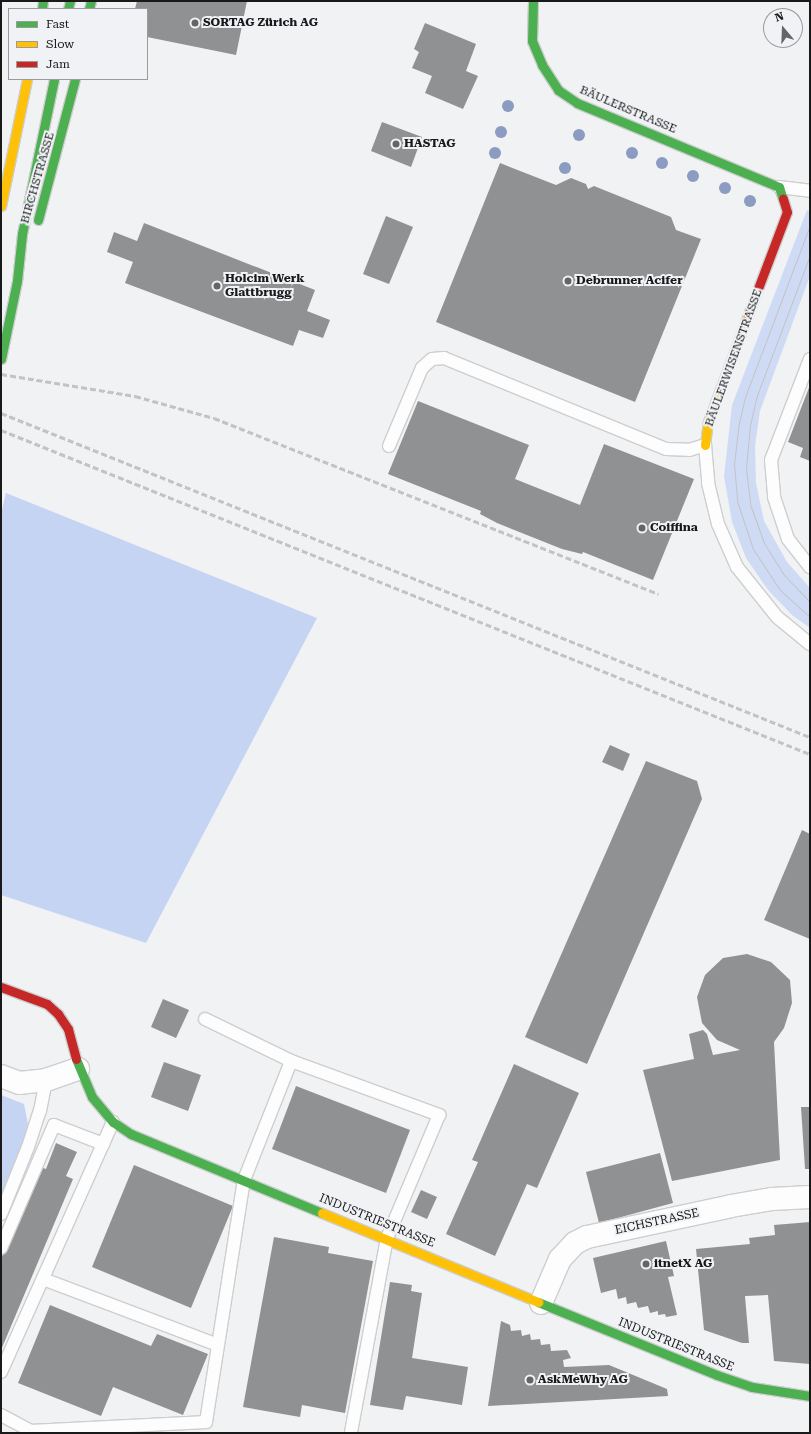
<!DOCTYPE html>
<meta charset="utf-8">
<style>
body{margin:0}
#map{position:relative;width:811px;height:1434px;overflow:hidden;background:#f1f2f4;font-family:"Roboto Serif",serif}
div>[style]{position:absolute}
.green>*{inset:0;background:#cfdbf5}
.forest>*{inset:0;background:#c6d4f3}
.building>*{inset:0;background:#909192}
.roads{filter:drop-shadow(1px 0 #cdcecf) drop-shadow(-1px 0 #cdcecf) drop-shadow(0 1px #cdcecf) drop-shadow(0 -1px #cdcecf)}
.lane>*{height:12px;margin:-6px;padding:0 6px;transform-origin:6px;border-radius:6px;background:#fdfdfd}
.street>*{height:22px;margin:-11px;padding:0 11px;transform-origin:11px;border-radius:11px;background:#fdfdfd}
.fast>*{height:9px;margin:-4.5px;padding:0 4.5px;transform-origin:4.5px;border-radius:4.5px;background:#4caf50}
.slow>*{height:9px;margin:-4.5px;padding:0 4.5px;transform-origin:4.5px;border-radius:4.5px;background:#ffc107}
.jam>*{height:9px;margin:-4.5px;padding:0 4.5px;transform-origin:4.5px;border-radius:4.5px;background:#c62828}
.tram>*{height:1px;margin:-0.5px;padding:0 0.5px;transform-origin:0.5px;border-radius:0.5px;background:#c2c3c4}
.rail>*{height:3px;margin-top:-1.5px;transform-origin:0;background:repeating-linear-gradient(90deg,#c2c3c4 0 6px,transparent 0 9px)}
.trees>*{width:12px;height:12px;margin:-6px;border-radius:50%;background:#8b9bc1}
.dots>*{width:11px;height:11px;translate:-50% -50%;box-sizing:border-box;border:2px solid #f0f2f5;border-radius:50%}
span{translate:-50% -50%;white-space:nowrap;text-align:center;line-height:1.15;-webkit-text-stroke:4px #f0f2f5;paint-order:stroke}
.poi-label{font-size:12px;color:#19191a;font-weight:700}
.left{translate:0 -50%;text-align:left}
.street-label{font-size:12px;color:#19191a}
.frame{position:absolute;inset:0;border:2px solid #19191a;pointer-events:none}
.legend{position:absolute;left:8px;top:8px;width:140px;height:72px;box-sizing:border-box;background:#f0f2f5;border:1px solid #9a9b9d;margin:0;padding:5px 7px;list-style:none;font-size:12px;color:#19191a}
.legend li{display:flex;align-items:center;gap:8px;height:20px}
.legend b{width:20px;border:1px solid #9a9b9d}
.north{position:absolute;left:763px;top:8px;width:40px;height:40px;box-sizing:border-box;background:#f0f2f5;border:1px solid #9a9b9d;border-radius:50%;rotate:341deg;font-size:11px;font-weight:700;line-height:16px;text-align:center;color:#19191a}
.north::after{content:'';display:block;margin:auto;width:14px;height:18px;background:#656566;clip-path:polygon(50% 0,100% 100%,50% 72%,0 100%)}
</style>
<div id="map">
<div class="green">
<i style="clip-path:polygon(807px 210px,810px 212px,810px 276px,760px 411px,755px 446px,756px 483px,764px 521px,787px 562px,810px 588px,810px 628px,792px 615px,768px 590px,746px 558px,732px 522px,724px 476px,732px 405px)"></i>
</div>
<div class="forest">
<i style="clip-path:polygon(6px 493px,317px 618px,146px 943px,1px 895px,1px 514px)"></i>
<i style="clip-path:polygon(1px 1095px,24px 1104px,28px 1124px,22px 1150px,1px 1201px)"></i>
</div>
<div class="building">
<i style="clip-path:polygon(137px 1px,247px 1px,236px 55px,147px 37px,147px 9px,135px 9px)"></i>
<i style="clip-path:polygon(425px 23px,476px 44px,466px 71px,478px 76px,463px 109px,425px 93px,432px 76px,412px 68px,419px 52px,414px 49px)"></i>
<i style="clip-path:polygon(382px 122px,422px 137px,411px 167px,371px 151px)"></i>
<i style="clip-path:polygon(500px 163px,556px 185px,571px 178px,586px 184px,588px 189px,594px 186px,671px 217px,676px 230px,701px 239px,635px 402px,436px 322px)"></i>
<i style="clip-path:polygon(386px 216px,413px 227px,389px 284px,363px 274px)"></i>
<i style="clip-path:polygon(144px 223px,315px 290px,307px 311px,330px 320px,323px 338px,299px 330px,293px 346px,125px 283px,133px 262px,107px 252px,114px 232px,137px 241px)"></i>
<i style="clip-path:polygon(810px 385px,810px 461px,800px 457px,803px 448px,788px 442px)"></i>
<i style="clip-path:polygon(418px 401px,529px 445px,515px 479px,580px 505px,604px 444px,694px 479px,653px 580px,583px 552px,582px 554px,562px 549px,497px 523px,480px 514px,481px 511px,388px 474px)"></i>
<i style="clip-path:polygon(610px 745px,630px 754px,623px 771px,602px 762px)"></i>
<i style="clip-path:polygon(646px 761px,697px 781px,702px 799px,587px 1064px,525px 1037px)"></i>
<i style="clip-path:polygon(802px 830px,810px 834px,810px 939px,764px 920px)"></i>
<i style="clip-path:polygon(747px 954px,771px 962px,790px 980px,792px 1003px,784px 1028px,774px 1042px,780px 1160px,672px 1181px,643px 1070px,694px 1059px,689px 1034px,703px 1030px,707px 1034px,713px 1055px,740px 1050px,717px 1040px,702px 1023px,697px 997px,705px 975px,723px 958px)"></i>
<i style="clip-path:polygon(163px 999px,189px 1010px,176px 1038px,151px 1027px)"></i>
<i style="clip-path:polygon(164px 1062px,201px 1075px,188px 1111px,151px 1097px)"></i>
<i style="clip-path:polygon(514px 1064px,579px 1093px,537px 1188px,527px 1184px,495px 1256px,446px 1234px,478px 1162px,472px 1160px)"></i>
<i style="clip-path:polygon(296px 1086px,410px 1130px,386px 1193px,272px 1149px)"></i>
<i style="clip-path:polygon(801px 1107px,810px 1107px,810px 1169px,805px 1169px)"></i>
<i style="clip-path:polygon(56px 1143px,77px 1152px,66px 1176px,73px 1179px,1px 1350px,1px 1259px,40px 1167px,46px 1169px)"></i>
<i style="clip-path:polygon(660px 1153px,673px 1203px,599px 1223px,586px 1172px)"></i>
<i style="clip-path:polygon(134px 1165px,233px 1206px,191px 1308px,92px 1267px)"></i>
<i style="clip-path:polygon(421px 1190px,437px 1197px,427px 1219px,411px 1212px)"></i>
<i style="clip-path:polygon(810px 1222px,810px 1364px,774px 1361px,768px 1295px,745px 1296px,749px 1343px,742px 1343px,704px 1330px,696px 1249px,750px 1244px,749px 1238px,775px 1235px,774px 1225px)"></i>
<i style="clip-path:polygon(274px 1237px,329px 1247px,328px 1253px,373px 1261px,345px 1413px,302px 1405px,300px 1417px,243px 1407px)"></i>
<i style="clip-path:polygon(666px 1241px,674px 1276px,668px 1277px,677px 1315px,666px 1317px,665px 1314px,658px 1315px,658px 1311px,650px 1313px,648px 1306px,638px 1308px,636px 1302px,627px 1304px,626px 1297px,618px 1299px,616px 1289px,601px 1293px,593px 1258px)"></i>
<i style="clip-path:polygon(390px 1282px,412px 1285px,411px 1291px,422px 1293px,412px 1358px,468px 1367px,462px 1405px,406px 1396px,403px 1410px,370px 1405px)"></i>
<i style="clip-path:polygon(50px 1305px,151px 1346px,157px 1334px,208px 1354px,183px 1415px,113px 1387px,101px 1416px,18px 1383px)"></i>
<i style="clip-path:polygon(501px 1321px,510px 1325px,511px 1331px,521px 1330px,522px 1336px,530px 1334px,531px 1340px,540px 1339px,541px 1345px,550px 1344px,551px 1351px,567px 1350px,571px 1358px,563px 1360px,564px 1367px,609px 1365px,667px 1389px,668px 1396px,488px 1406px)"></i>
</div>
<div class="roads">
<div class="lane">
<i style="left:779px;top:187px;width:31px;rotate:7deg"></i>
<i style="left:810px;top:359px;width:108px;rotate:111.1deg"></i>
<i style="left:771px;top:460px;width:37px;rotate:85deg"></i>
<i style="left:774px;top:497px;width:44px;rotate:71.6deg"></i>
<i style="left:788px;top:539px;width:36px;rotate:52deg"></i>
<i style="left:389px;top:446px;width:85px;rotate:-67.1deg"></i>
<i style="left:422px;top:368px;width:13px;rotate:-42deg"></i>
<i style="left:432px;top:359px;width:12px;rotate:-5deg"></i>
<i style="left:444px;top:358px;width:240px;rotate:22.3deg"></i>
<i style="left:666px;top:449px;width:23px;rotate:2deg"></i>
<i style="left:689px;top:450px;width:17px;rotate:-17deg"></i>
<i style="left:705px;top:445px;width:38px;rotate:85deg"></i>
<i style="left:708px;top:483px;width:42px;rotate:76.3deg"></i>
<i style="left:718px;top:524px;width:47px;rotate:66.2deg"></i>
<i style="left:737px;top:567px;width:64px;rotate:51.3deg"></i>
<i style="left:777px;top:617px;width:43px;rotate:39.3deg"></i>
<i style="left:205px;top:1019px;width:96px;rotate:26deg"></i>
<i style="left:291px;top:1061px;width:158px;rotate:20deg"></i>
<i style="left:439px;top:1115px;width:134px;rotate:112.9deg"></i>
<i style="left:387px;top:1238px;width:198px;rotate:100.5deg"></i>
<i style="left:1px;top:1214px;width:72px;rotate:-68.1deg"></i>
<i style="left:28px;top:1147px;width:38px;rotate:-72deg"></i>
<i style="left:40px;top:1111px;width:32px;rotate:-79deg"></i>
<i style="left:1px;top:1248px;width:134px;rotate:-66.7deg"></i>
<i style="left:54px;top:1125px;width:53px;rotate:21.2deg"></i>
<i style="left:43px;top:1279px;width:187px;rotate:20.7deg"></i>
<i style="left:1px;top:1372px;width:274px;rotate:-65.9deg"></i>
<i style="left:1px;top:1415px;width:34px;rotate:28deg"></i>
<i style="left:31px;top:1431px;width:175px;rotate:-2.9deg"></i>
<i style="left:206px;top:1422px;width:245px;rotate:-81.1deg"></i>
<i style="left:244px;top:1180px;width:128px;rotate:-68.4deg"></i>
</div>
<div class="street">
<i style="left:1px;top:1076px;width:19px;rotate:21deg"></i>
<i style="left:19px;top:1083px;width:27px;rotate:-6deg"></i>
<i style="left:46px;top:1080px;width:34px;rotate:-19deg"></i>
<i style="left:541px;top:1303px;width:48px;rotate:-66.6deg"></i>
<i style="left:560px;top:1259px;width:22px;rotate:-47deg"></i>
<i style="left:575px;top:1243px;width:13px;rotate:-27deg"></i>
<i style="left:587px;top:1237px;width:147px;rotate:-12.1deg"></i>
<i style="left:731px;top:1206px;width:42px;rotate:-9.7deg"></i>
<i style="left:772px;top:1199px;width:38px;rotate:-3deg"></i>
</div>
<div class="fast">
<i style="left:533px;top:1px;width:40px;rotate:91.4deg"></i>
<i style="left:532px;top:41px;width:26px;rotate:67deg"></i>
<i style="left:542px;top:65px;width:30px;rotate:57deg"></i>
<i style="left:558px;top:90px;width:23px;rotate:34deg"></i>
<i style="left:577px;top:103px;width:219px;rotate:22.6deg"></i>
<i style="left:779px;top:187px;width:13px;rotate:72deg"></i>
<i style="left:42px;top:9px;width:8px;rotate:-83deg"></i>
<i style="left:68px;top:9px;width:8px;rotate:-76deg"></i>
<i style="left:89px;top:9px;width:8px;rotate:-76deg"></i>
<i style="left:38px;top:220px;width:146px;rotate:-75.3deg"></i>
<i style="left:1px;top:359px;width:80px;rotate:-78.4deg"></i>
<i style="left:17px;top:281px;width:47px;rotate:-83.9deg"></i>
<i style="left:22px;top:234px;width:158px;rotate:-78.3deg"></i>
<i style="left:76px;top:1059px;width:41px;rotate:67.2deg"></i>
<i style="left:92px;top:1097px;width:33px;rotate:50deg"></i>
<i style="left:113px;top:1122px;width:22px;rotate:34deg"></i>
<i style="left:131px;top:1134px;width:207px;rotate:22.5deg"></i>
<i style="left:538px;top:1302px;width:193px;rotate:22.2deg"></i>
<i style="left:717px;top:1375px;width:37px;rotate:19deg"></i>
<i style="left:752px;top:1387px;width:59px;rotate:8.8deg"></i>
</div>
<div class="slow">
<i style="left:1px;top:206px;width:130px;rotate:-78.4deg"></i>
<i style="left:705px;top:445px;width:23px;rotate:-83deg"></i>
<i style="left:708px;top:422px;width:114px;rotate:-69.5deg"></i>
<i style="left:322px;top:1213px;width:234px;rotate:22.4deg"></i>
</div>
<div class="jam">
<i style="left:748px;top:315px;width:110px;rotate:-69.3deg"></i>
<i style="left:787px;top:212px;width:14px;rotate:-107deg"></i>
<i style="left:1px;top:987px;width:49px;rotate:20.3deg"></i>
<i style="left:47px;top:1004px;width:15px;rotate:42deg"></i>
<i style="left:58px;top:1014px;width:18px;rotate:56deg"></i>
<i style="left:68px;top:1029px;width:31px;rotate:75deg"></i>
</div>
</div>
<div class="tram">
<i style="left:810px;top:225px;width:184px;rotate:110.7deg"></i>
<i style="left:745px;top:397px;width:26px;rotate:103deg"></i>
<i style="left:739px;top:422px;width:42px;rotate:96.8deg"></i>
<i style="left:734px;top:464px;width:37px;rotate:85deg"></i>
<i style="left:737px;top:501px;width:51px;rotate:71.6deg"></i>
<i style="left:753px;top:549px;width:49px;rotate:56.6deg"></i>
<i style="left:780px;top:590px;width:40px;rotate:42deg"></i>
<i style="left:810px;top:255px;width:150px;rotate:110.7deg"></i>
<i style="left:757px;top:395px;width:31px;rotate:103deg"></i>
<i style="left:750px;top:425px;width:44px;rotate:95.2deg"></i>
<i style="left:746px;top:469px;width:38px;rotate:83deg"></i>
<i style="left:751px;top:507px;width:38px;rotate:70deg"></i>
<i style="left:764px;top:543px;width:38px;rotate:58deg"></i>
<i style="left:784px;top:575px;width:37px;rotate:46deg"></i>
</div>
<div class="rail">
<i style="left:1px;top:374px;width:136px;rotate:9.3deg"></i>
<i style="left:135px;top:396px;width:82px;rotate:15.6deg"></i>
<i style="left:214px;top:418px;width:478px;rotate:21.6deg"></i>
<i style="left:1px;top:413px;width:871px;rotate:21.83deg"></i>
<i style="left:1px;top:430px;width:871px;rotate:21.83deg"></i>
</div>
<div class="trees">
<i style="left:508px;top:106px"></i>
<i style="left:501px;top:132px"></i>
<i style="left:579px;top:135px"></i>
<i style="left:495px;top:153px"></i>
<i style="left:632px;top:153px"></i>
<i style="left:662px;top:163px"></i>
<i style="left:565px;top:168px"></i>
<i style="left:693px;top:176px"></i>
<i style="left:725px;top:188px"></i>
<i style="left:750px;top:201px"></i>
</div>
<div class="dots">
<i style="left:195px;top:23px;background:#656566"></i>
<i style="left:396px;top:144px;background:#656566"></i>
<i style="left:568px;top:281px;background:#656566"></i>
<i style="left:217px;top:286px;background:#656566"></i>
<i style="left:642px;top:528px;background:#656566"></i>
<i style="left:646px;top:1264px;background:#656566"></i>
<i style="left:530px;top:1380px;background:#656566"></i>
</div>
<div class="poi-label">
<span class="left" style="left:203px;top:23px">SORTAG Zürich AG</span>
<span class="left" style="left:404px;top:144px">HASTAG</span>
<span class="left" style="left:225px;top:286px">Holcim Werk<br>Glattbrugg</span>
<span class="left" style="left:576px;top:281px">Debrunner Acifer</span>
<span class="left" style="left:650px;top:528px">Coiffina</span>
<span class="left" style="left:654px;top:1264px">itnetX AG</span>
<span class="left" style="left:538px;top:1380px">AskMeWhy AG</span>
</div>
<div class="street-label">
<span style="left:628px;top:110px;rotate:23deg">BÄULERSTRASSE</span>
<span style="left:38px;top:178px;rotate:-74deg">BIRCHSTRASSE</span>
<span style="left:734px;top:358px;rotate:-70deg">BÄULERWISENSTRASSE</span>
<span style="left:377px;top:1221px;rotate:22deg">INDUSTRIESTRASSE</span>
<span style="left:657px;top:1222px;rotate:-12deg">EICHSTRASSE</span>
<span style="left:676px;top:1345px;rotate:22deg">INDUSTRIESTRASSE</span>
</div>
<div class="frame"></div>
<ul class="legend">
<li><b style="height:5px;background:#4caf50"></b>Fast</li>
<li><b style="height:5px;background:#ffc107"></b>Slow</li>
<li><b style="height:5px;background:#c62828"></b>Jam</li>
</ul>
<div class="north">N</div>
</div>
